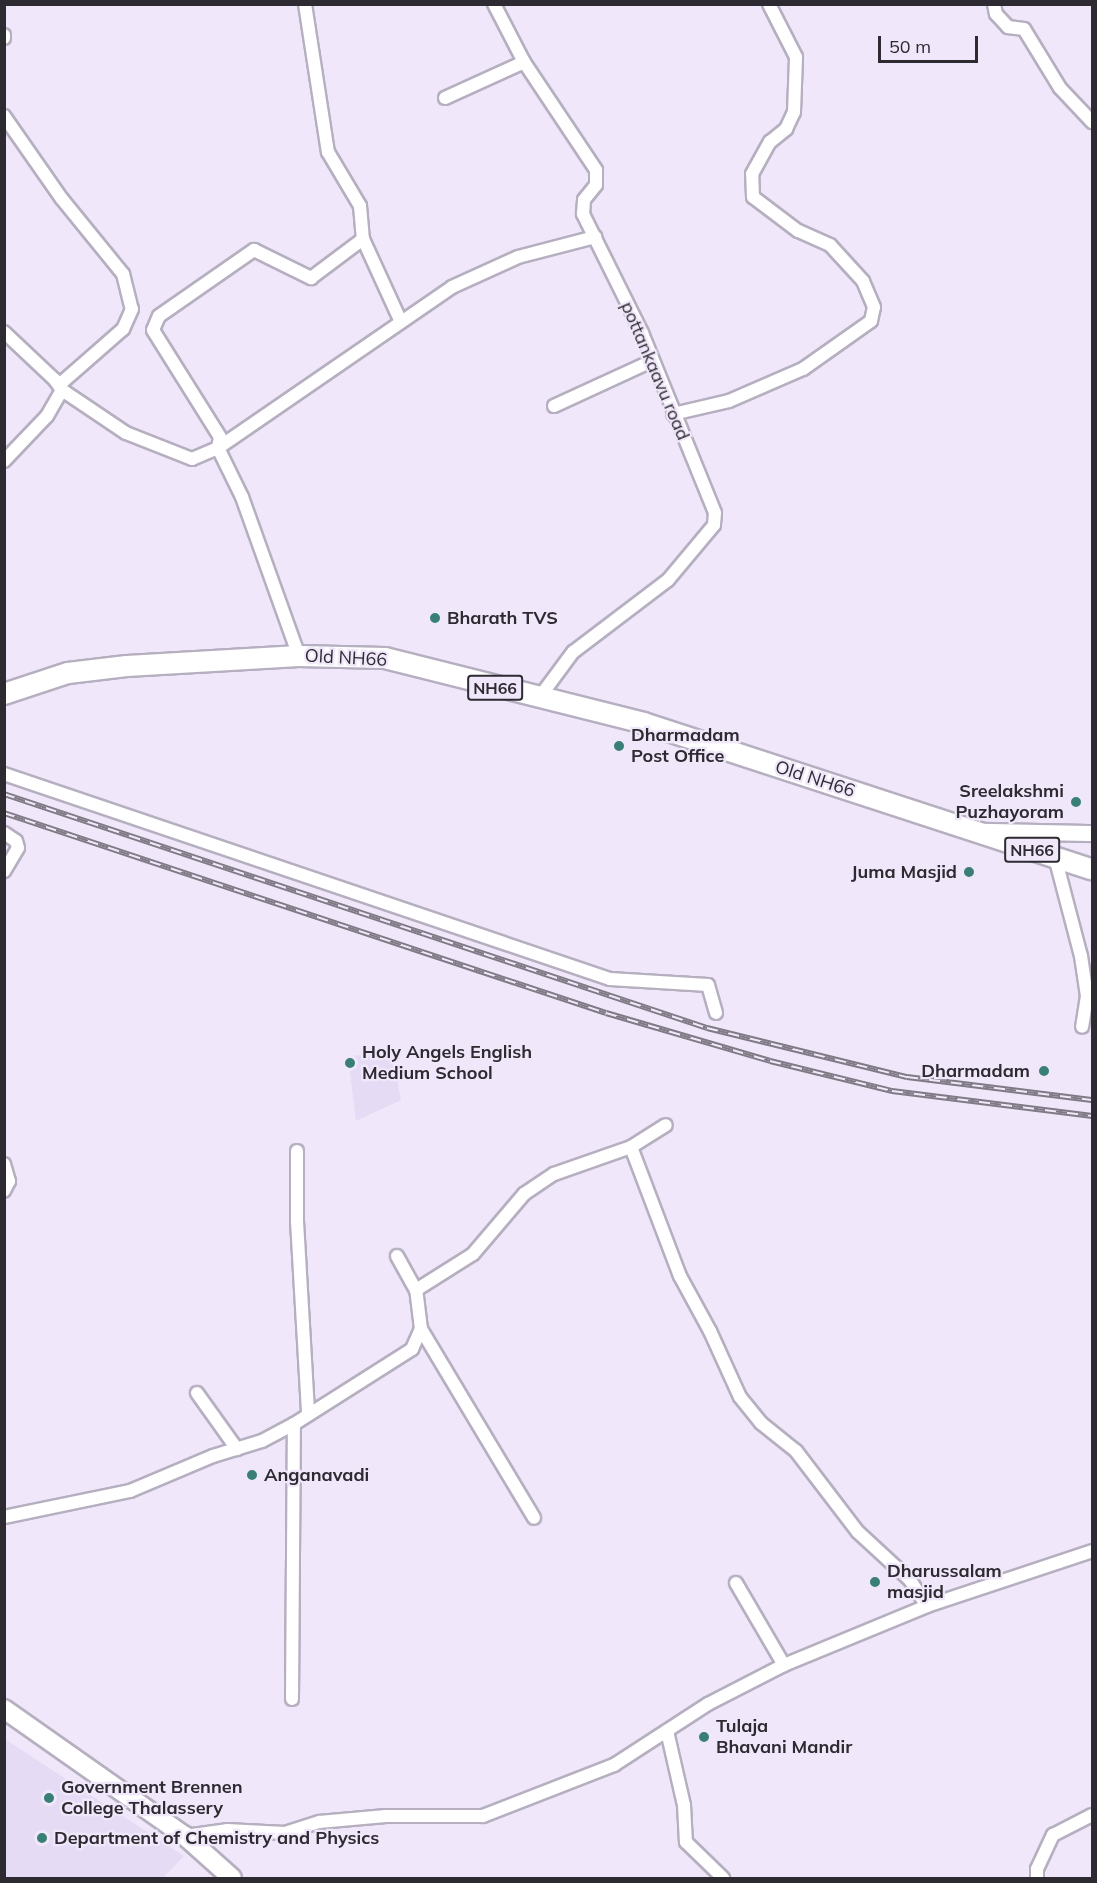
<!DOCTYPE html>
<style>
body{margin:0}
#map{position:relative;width:1097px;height:1883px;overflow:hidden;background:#f0e8fa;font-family:Mulish,sans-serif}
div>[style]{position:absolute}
.built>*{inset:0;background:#e6dbf4}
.roads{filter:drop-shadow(2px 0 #b6afc0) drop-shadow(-2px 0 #b6afc0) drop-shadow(0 2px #b6afc0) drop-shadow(0 -2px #b6afc0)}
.minor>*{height:12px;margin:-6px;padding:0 6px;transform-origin:6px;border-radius:6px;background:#fff}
.tertiary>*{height:15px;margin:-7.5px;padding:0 7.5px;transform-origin:7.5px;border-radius:7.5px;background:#fff}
.secondary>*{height:18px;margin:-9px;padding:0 9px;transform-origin:9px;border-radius:9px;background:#fff}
.primary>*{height:20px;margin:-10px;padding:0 10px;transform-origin:10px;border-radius:10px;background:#fff}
.rail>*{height:6px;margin-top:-3px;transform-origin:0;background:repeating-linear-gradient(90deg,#f0e8fa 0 11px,#7f7a85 0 22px);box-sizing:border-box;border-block:2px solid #7f7a85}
.dots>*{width:16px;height:16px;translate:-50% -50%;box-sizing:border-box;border:3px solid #f0e8fa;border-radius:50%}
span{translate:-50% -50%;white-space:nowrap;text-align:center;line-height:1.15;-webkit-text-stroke:4.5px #f0e8fa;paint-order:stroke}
.shield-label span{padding:2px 4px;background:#f0e8fa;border:2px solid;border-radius:4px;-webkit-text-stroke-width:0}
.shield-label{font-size:16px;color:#2d2a31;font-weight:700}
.street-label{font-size:18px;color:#2d2a31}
.poi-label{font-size:18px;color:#2d2a31;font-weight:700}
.left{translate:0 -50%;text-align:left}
.right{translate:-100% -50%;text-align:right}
.frame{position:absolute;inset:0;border:6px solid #2d2a31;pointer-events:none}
.scale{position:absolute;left:878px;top:36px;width:100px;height:27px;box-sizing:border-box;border:3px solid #2d2a31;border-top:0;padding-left:8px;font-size:18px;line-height:21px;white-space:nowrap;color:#2d2a31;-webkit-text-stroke:4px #f0e8fa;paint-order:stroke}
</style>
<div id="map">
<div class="built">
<i style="clip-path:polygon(392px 1053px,401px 1100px,356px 1121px,348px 1056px)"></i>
<i style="clip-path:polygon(5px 1739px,184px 1856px,163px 1878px,5px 1878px)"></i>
</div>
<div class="roads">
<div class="minor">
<i style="left:305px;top:4px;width:150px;rotate:81.2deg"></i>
<i style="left:328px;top:152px;width:63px;rotate:59.3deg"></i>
<i style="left:360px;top:206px;width:33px;rotate:85deg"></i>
<i style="left:494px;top:4px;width:65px;rotate:62.7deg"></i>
<i style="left:524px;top:62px;width:130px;rotate:56.3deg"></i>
<i style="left:596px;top:170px;width:15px;rotate:90deg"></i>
<i style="left:596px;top:185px;width:19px;rotate:129deg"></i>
<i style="left:584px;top:200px;width:14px;rotate:94deg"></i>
<i style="left:583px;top:214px;width:133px;rotate:63.6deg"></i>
<i style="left:642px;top:333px;width:194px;rotate:67.9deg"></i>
<i style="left:715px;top:513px;width:12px;rotate:95deg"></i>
<i style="left:714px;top:525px;width:72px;rotate:129.9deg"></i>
<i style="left:668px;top:580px;width:119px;rotate:142.8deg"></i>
<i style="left:573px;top:652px;width:57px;rotate:126.5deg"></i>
<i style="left:994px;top:4px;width:10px;rotate:79deg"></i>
<i style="left:996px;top:14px;width:18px;rotate:47deg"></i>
<i style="left:1008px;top:27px;width:16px;rotate:7deg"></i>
<i style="left:1024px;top:29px;width:69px;rotate:58.6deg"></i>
<i style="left:1060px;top:88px;width:47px;rotate:46.7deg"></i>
<i style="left:4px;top:35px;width:3px;rotate:90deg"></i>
<i style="left:445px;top:98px;width:87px;rotate:-24.5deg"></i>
<i style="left:4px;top:116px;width:101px;rotate:55.1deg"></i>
<i style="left:62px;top:199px;width:97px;rotate:50.9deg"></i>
<i style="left:123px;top:274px;width:36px;rotate:76deg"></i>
<i style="left:132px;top:309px;width:22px;rotate:114deg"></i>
<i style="left:123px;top:329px;width:85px;rotate:138.8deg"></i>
<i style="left:4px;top:332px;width:70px;rotate:43.3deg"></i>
<i style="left:55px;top:380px;width:12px;rotate:55deg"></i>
<i style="left:62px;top:390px;width:77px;rotate:33.9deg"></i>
<i style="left:126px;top:433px;width:71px;rotate:21.5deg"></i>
<i style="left:192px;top:459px;width:28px;rotate:-23deg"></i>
<i style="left:218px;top:448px;width:55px;rotate:63.9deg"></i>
<i style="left:242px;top:497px;width:169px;rotate:70.3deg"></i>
<i style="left:554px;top:406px;width:108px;rotate:-24.7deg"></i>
<i style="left:673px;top:414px;width:57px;rotate:-13.1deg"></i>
<i style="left:729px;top:401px;width:81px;rotate:-23.4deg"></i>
<i style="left:803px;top:369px;width:83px;rotate:-35.2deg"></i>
<i style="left:871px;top:321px;width:14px;rotate:-78deg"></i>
<i style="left:874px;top:307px;width:28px;rotate:-113deg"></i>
<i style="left:863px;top:281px;width:49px;rotate:-132.5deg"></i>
<i style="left:830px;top:245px;width:35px;rotate:-156deg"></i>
<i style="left:798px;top:231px;width:56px;rotate:-142.9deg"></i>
<i style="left:753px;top:197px;width:23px;rotate:-92deg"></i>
<i style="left:752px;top:174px;width:37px;rotate:-61deg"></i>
<i style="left:770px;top:142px;width:21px;rotate:-39deg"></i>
<i style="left:786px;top:129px;width:19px;rotate:-65deg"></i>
<i style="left:794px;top:112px;width:55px;rotate:-87.9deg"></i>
<i style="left:796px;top:57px;width:59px;rotate:-117deg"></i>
<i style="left:218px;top:448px;width:11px;rotate:-80deg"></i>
<i style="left:220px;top:437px;width:126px;rotate:-122.1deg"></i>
<i style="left:153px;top:330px;width:15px;rotate:-67deg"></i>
<i style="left:159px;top:316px;width:116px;rotate:-34.8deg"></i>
<i style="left:254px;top:250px;width:64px;rotate:26.2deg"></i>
<i style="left:311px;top:278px;width:65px;rotate:-36.9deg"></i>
<i style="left:363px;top:239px;width:91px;rotate:65.4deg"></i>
<i style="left:218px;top:448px;width:284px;rotate:-34.5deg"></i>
<i style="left:452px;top:287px;width:72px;rotate:-24.4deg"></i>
<i style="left:518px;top:257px;width:80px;rotate:-14.6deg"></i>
<i style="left:4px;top:461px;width:62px;rotate:-46.3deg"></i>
<i style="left:47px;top:416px;width:30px;rotate:-60deg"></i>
<i style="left:4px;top:774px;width:640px;rotate:18.69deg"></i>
<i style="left:610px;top:979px;width:98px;rotate:3.5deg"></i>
<i style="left:708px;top:985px;width:29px;rotate:74deg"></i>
<i style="left:4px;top:833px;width:14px;rotate:34deg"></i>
<i style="left:16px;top:841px;width:7px;rotate:74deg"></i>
<i style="left:18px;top:848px;width:27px;rotate:121deg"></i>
<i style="left:1055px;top:857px;width:102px;rotate:75.3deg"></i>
<i style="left:1081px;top:956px;width:40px;rotate:81.5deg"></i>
<i style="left:1087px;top:996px;width:31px;rotate:99deg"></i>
<i style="left:631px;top:1147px;width:138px;rotate:69.2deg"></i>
<i style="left:680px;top:1276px;width:63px;rotate:61.4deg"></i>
<i style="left:710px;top:1331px;width:72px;rotate:65.6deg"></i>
<i style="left:740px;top:1397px;width:33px;rotate:51deg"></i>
<i style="left:761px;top:1423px;width:45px;rotate:38.7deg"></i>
<i style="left:796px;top:1451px;width:102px;rotate:52.6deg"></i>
<i style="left:858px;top:1532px;width:71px;rotate:42.7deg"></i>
<i style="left:910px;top:1580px;width:31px;rotate:57deg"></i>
<i style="left:297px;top:1151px;width:70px;rotate:90deg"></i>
<i style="left:297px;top:1221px;width:192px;rotate:86.7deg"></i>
<i style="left:4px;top:1164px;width:18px;rotate:74deg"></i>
<i style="left:9px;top:1181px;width:11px;rotate:117deg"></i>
<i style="left:397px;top:1256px;width:39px;rotate:61deg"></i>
<i style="left:421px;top:1329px;width:220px;rotate:59.1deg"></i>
<i style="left:197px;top:1393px;width:69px;rotate:54.5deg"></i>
<i style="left:4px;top:1517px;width:129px;rotate:-11.7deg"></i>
<i style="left:130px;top:1491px;width:90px;rotate:-22.9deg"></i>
<i style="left:213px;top:1456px;width:51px;rotate:-17deg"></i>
<i style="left:262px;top:1441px;width:36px;rotate:-28deg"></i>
<i style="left:294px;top:1424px;width:140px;rotate:-32.4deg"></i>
<i style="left:412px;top:1349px;width:22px;rotate:-66deg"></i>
<i style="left:421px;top:1329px;width:39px;rotate:-97deg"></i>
<i style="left:416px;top:1290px;width:67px;rotate:-32.3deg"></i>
<i style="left:473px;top:1254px;width:79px;rotate:-49.6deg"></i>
<i style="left:524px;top:1194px;width:36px;rotate:-34deg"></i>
<i style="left:554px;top:1174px;width:82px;rotate:-19.3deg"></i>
<i style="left:631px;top:1147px;width:41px;rotate:-32.2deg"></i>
<i style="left:736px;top:1583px;width:95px;rotate:59.7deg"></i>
<i style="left:292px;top:1699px;width:275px;rotate:-89.6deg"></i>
<i style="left:667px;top:1731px;width:76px;rotate:77.1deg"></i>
<i style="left:684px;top:1805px;width:37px;rotate:87deg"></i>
<i style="left:686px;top:1842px;width:52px;rotate:44.2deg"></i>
<i style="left:185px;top:1836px;width:42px;rotate:-8.1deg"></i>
<i style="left:227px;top:1830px;width:58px;rotate:3deg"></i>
<i style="left:285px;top:1833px;width:36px;rotate:-18deg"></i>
<i style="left:319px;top:1822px;width:67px;rotate:-5.1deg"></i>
<i style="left:386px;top:1816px;width:97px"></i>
<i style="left:483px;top:1816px;width:141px;rotate:-21.3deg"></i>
<i style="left:614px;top:1765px;width:112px;rotate:-33deg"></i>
<i style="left:708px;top:1704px;width:85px;rotate:-27.2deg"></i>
<i style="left:784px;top:1665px;width:155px;rotate:-22.4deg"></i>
<i style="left:927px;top:1606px;width:174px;rotate:-18.4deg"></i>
<i style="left:1037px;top:1878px;width:9px;rotate:-90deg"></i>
<i style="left:1037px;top:1869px;width:38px;rotate:-65deg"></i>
<i style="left:1053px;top:1835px;width:44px;rotate:-27.1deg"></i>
</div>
<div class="tertiary">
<i style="left:987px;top:831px;width:105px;rotate:1.1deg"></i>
</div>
<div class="secondary">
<i style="left:4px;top:1709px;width:221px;rotate:35.1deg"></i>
<i style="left:185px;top:1836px;width:63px;rotate:41.8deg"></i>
</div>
<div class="primary">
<i style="left:4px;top:694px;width:67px;rotate:-18.2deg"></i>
<i style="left:68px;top:673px;width:59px;rotate:-6.8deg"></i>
<i style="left:127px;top:666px;width:172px;rotate:-3.3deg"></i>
<i style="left:299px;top:656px;width:86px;rotate:1.3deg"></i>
<i style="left:385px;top:658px;width:267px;rotate:14.1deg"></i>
<i style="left:644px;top:723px;width:471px;rotate:18.1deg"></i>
</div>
</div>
<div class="rail">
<i style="left:4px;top:794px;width:741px;rotate:18.41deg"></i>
<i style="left:707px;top:1028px;width:206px;rotate:13.8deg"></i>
<i style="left:907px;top:1077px;width:186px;rotate:7.1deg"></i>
<i style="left:4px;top:813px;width:634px;rotate:18.38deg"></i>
<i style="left:606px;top:1013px;width:171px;rotate:16.3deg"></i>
<i style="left:770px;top:1061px;width:126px;rotate:13.8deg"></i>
<i style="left:892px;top:1091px;width:202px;rotate:7.1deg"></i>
</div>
<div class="dots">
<i style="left:435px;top:618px;background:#397f76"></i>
<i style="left:619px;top:746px;background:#397f76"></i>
<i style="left:1076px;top:802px;background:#397f76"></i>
<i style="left:969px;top:872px;background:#397f76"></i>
<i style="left:350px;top:1063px;background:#397f76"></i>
<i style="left:1044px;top:1071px;background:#397f76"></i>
<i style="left:252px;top:1475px;background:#397f76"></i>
<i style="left:875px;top:1582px;background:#397f76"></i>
<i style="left:704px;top:1737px;background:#397f76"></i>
<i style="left:49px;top:1798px;background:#397f76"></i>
<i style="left:42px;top:1838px;background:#397f76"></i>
</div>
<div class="shield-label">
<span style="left:495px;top:688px">NH66</span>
<span style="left:1032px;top:850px">NH66</span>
</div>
<div class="street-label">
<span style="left:655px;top:371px;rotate:67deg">pottankaavu road</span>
<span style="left:346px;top:658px;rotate:3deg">Old NH66</span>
<span style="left:815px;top:779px;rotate:18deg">Old NH66</span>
</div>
<div class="poi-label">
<span class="left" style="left:447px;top:618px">Bharath TVS</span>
<span class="left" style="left:631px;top:746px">Dharmadam<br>Post Office</span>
<span class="right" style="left:1064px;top:802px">Sreelakshmi<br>Puzhayoram</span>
<span class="right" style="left:957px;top:872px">Juma Masjid</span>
<span class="left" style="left:362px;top:1063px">Holy Angels English<br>Medium School</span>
<span class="right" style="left:1030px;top:1071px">Dharmadam</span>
<span class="left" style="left:264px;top:1475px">Anganavadi</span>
<span class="left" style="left:887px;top:1582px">Dharussalam<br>masjid</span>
<span class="left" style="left:716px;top:1737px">Tulaja<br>Bhavani Mandir</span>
<span class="left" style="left:61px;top:1798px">Government Brennen<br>College Thalassery</span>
<span class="left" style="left:54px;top:1838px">Department of Chemistry and Physics</span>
</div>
<div class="frame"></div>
<div class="scale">50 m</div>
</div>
